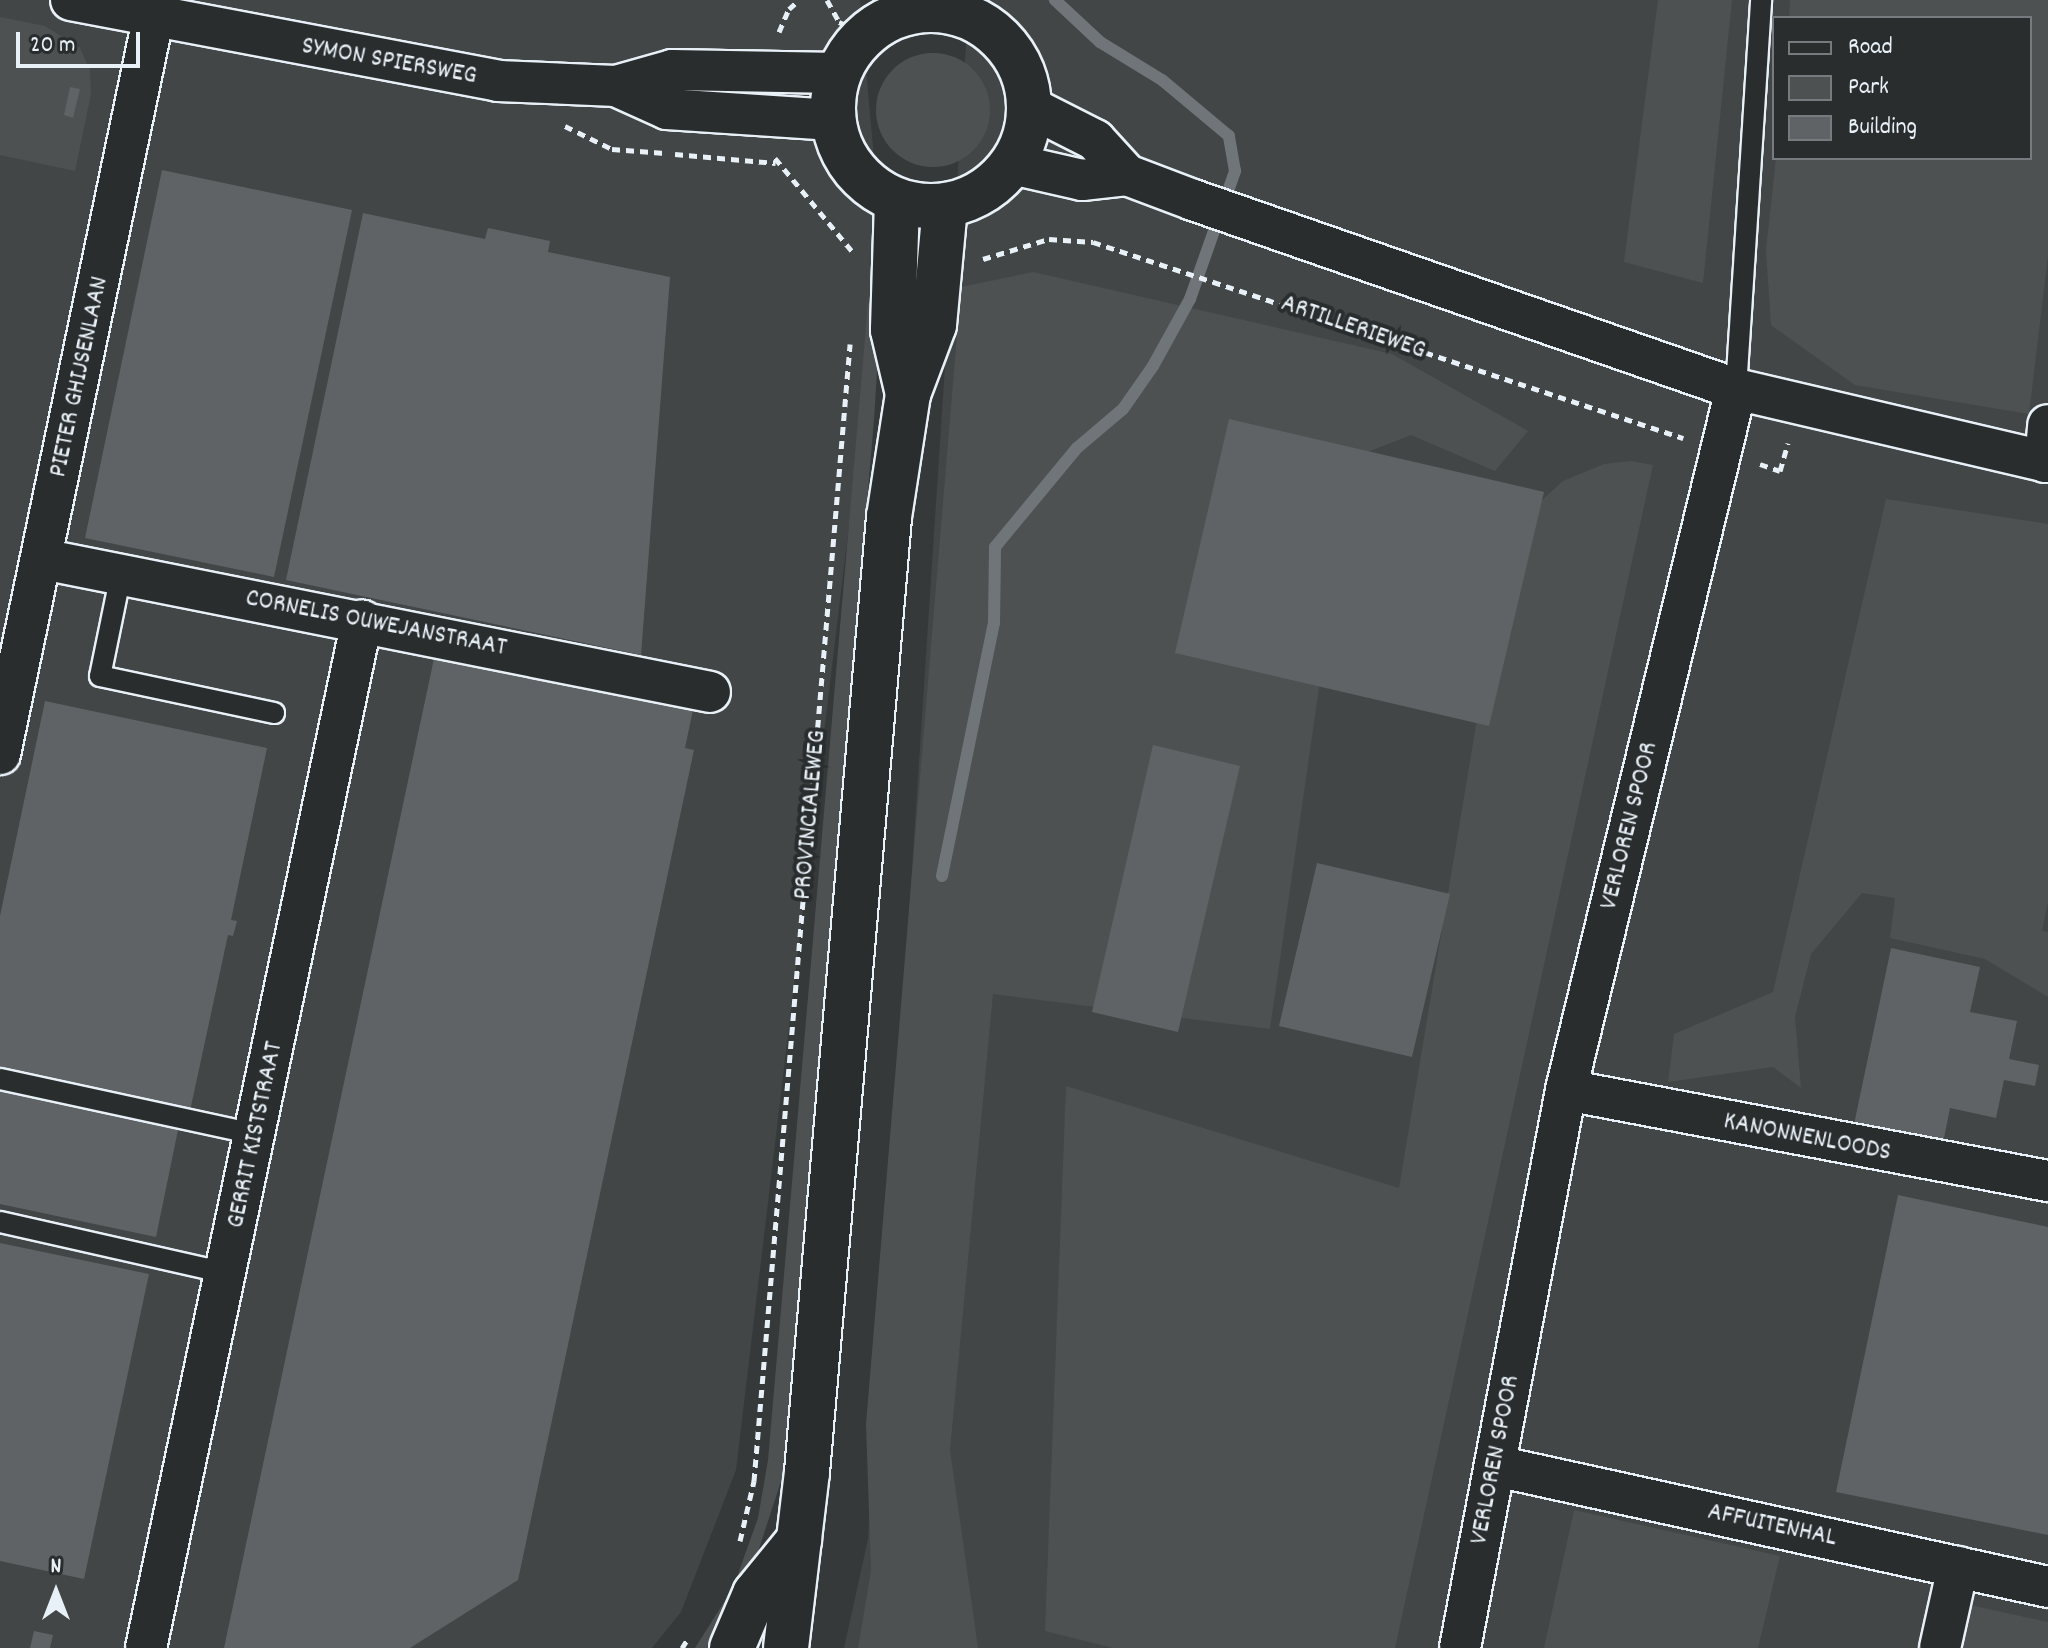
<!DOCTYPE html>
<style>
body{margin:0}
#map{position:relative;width:2048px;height:1648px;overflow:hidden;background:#35393a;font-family:Dekko,sans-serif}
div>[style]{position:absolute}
.built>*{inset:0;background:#424647}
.green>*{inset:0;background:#4d5152}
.round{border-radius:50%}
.stream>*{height:12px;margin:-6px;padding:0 6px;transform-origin:6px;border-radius:6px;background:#707579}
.building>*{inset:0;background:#5f6365}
.path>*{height:5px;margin-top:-2.5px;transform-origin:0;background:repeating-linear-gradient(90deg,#e8f1f8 0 8px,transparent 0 14px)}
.roads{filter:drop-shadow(2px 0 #e8f1f8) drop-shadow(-2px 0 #e8f1f8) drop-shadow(0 2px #e8f1f8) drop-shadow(0 -2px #e8f1f8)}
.service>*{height:20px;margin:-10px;padding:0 10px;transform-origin:10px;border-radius:10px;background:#2a2d2e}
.minor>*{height:40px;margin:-20px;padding:0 20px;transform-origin:20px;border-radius:20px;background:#2a2d2e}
.secondary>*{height:44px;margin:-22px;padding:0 22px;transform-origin:22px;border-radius:22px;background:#2a2d2e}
.secondary>.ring{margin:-22px;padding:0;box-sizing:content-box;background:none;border:44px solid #2a2d2e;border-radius:50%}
span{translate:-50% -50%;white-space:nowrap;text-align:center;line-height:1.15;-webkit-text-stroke:8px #2a2d2e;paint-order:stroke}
.street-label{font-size:26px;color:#e8f1f8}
.legend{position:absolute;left:1772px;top:16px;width:260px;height:144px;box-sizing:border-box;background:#2a2d2e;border:2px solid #767b7f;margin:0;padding:10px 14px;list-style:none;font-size:24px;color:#e8f1f8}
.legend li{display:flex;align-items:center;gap:16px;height:40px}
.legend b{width:40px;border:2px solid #767b7f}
.north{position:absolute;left:16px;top:1552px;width:80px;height:80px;-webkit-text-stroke:6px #2a2d2e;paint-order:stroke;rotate:0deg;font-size:22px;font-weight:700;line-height:32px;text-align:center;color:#e8f1f8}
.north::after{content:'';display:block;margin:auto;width:28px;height:36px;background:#e8f1f8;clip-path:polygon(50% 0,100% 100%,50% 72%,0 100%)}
.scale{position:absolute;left:16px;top:32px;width:124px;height:36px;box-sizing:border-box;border:4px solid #e8f1f8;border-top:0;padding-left:10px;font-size:24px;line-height:28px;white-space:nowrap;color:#e8f1f8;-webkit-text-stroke:6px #2a2d2e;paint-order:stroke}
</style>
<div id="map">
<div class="built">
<i style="clip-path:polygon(0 0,860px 0,882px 249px,736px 1470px,681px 1612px,652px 1648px,0 1648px)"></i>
<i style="clip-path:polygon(evenodd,969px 0,2048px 0,2048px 1648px,844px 1648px,868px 1539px,969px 0,1774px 18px,2030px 18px,2030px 158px,1774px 158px,1774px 18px)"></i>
</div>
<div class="green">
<i style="clip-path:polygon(1658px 0,1732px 0,1703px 283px,1624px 262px)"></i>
<i style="clip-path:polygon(1790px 0,2048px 0,2048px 256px,2029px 414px,1855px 385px,1771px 325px,1766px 250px,1776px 158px,2030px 158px,2030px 18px,1789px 18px)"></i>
<i style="clip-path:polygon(0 17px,45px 26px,80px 48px,90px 70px,91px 94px,75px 171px,0 155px)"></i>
<i class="round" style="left:876px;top:53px;width:114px;height:114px"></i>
<i style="clip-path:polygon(1033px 272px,1392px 354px,1528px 431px,1495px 471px,1411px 435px,1352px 458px,1270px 1029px,993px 994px,950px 1450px,978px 1648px,858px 1648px,871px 1571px,866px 1424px,961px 287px)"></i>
<i style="clip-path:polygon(868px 303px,881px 306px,874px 420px,784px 1472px,746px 1589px,709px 1648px,695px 1648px,733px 1588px,758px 1518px,768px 1460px)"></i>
<i style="clip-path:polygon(1630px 461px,1653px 465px,1395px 1648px,1113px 1648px,1045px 1631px,1066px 1086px,1399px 1188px,1501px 575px,1540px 502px,1563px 481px,1604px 464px)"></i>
<i style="clip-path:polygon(1886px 499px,2048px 524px,2048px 902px,2042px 931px,2048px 932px,2048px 997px,1985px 959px,1890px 938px,1895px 898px,1862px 893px,1811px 954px,1795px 1017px,1801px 1088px,1773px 1067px,1668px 1082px,1674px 1034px,1773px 992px)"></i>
<i style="clip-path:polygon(1574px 1510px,1780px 1556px,1758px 1648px,1544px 1648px)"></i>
<i style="clip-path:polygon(1965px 1604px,2048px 1622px,2048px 1648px,1955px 1648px)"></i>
</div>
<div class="stream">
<i style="left:942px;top:876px;width:258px;rotate:-78.4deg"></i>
<i style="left:994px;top:623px;width:76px;rotate:-89.2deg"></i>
<i style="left:995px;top:547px;width:129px;rotate:-50.4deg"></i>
<i style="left:1077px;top:448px;width:60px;rotate:-40.3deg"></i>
<i style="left:1123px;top:409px;width:52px;rotate:-55.1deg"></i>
<i style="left:1153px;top:366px;width:77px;rotate:-61.1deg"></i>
<i style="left:1190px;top:299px;width:136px;rotate:-70.6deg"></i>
<i style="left:1235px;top:171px;width:36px;rotate:-100deg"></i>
<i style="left:1229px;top:136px;width:87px;rotate:-140.1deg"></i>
<i style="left:1162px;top:80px;width:73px;rotate:-148.5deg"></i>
<i style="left:1100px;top:42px;width:62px;rotate:-137deg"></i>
</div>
<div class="building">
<i style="clip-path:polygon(70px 87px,80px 89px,73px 118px,64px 115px)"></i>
<i style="clip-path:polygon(162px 170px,352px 210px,274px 577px,85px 538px)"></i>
<i style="clip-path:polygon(363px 213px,485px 239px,488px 228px,550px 241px,548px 252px,670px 277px,641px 655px,286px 580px)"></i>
<i style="clip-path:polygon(1229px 419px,1544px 492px,1489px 726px,1175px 653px)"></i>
<i style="clip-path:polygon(436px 649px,657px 696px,655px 702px,693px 710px,685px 748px,694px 750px,555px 1406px,518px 1580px,410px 1648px,224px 1648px)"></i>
<i style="clip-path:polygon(45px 701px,267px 748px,231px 920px,237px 921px,233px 936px,228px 935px,190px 1111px,0 1071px,0 916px)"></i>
<i style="clip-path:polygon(1153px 745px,1240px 766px,1178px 1032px,1092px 1012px)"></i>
<i style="clip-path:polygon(1317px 863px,1450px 894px,1412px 1057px,1279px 1026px)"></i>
<i style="clip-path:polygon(1891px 948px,1980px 967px,1970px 1012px,2017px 1021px,2009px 1059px,2039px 1065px,2035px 1086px,2004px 1080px,1996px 1118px,1950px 1108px,1941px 1153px,1852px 1134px)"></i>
<i style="clip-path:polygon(0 1087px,179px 1125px,156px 1237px,0 1204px)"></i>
<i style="clip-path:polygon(1898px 1195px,2048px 1227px,2048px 1535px,1836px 1492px)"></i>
<i style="clip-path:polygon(0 1243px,149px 1274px,84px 1579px,0 1561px)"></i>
<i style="clip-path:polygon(34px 1631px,53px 1635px,50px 1648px,30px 1648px)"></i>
</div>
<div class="path">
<i style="left:827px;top:0;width:25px;rotate:61deg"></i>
<i style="left:839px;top:22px;width:30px;rotate:24deg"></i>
<i style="left:779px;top:32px;width:25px;rotate:-67deg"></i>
<i style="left:789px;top:9px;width:13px;rotate:-42deg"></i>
<i style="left:565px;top:126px;width:52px;rotate:26.1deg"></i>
<i style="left:612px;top:149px;width:53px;rotate:4.3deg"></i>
<i style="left:675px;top:154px;width:101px;rotate:5.1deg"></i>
<i style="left:775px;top:158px;width:121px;rotate:50.4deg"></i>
<i style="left:983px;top:259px;width:69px;rotate:-16.9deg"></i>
<i style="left:1049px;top:239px;width:44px;rotate:3.9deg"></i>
<i style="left:1093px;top:242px;width:622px;rotate:18.38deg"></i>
<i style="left:1760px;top:464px;width:21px;rotate:19deg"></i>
<i style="left:1780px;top:471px;width:29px;rotate:-74deg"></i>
<i style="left:740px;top:1541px;width:62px;rotate:-76.9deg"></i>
<i style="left:754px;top:1481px;width:1141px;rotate:-85.17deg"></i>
<i style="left:682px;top:1648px;width:13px;rotate:-58deg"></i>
</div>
<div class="roads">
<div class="service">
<i style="left:1736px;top:389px;width:390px;rotate:-86.3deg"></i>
<i style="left:121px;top:574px;width:104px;rotate:101.6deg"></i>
<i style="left:100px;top:676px;width:178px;rotate:12deg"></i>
<i style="left:0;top:1079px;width:261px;rotate:12.2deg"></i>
<i style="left:0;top:1222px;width:233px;rotate:12.7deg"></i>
</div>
<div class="minor">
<i style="left:71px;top:0;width:435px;rotate:10.7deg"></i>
<i style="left:498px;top:81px;width:118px;rotate:2.4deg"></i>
<i style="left:616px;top:86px;width:58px;rotate:-15.9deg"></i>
<i style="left:672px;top:70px;width:167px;rotate:1deg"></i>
<i style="left:616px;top:86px;width:56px;rotate:24.3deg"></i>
<i style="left:667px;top:109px;width:166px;rotate:3.8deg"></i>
<i style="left:1030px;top:107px;width:73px;rotate:26.9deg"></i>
<i style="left:1095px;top:140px;width:47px;rotate:47.6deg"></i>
<i style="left:1127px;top:175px;width:71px;rotate:20.7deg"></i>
<i style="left:1193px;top:200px;width:575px;rotate:19.19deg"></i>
<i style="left:1736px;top:389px;width:320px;rotate:13.2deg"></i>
<i style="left:1012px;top:164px;width:72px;rotate:12.9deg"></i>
<i style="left:1082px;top:180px;width:45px;rotate:-6.3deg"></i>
<i style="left:2045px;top:462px;width:37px;rotate:-85deg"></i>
<i style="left:42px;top:559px;width:681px;rotate:11.26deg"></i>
<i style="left:0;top:754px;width:770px;rotate:-78.24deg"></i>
<i style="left:1566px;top:1090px;width:491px;rotate:10.7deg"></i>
<i style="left:1496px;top:1466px;width:565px;rotate:12.36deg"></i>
<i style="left:146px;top:1648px;width:1050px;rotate:-78.13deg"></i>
<i style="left:1460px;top:1648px;width:568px;rotate:-79.24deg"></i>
<i style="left:1566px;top:1090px;width:721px;rotate:-76.37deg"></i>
<i style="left:1940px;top:1648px;width:83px;rotate:-77.5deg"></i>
</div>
<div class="secondary">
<i class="ring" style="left:833px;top:10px;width:152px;height:152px"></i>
<i style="left:897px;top:201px;width:129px;rotate:91.8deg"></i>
<i style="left:893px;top:330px;width:66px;rotate:76.8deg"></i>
<i style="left:732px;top:1648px;width:59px;rotate:-66.9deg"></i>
<i style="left:755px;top:1594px;width:70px;rotate:-50.8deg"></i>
<i style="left:786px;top:1648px;width:177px;rotate:-83.2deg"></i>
<i style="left:807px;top:1472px;width:959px;rotate:-85.09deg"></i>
<i style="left:889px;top:517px;width:124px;rotate:-81.2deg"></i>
<i style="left:908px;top:394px;width:74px;rotate:-69.4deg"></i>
<i style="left:934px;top:325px;width:120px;rotate:-84.7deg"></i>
</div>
</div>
<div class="street-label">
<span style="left:389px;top:62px;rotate:10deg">SYMON SPIERSWEG</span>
<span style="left:1353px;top:328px;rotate:19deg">ARTILLERIEWEG</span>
<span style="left:80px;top:377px;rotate:-78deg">PIETER GHIJSENLAAN</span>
<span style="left:376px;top:624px;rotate:11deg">CORNELIS OUWEJANSTRAAT</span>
<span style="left:811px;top:815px;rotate:-85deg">PROVINCIALEWEG</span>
<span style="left:1630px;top:826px;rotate:-76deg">VERLOREN SPOOR</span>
<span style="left:256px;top:1135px;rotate:-78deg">GERRIT KISTSTRAAT</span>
<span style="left:1807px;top:1138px;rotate:11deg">KANONNENLOODS</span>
<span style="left:1496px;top:1460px;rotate:-79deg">VERLOREN SPOOR</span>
<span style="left:1772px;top:1526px;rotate:12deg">AFFUITENHAL</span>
</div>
<ul class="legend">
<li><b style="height:10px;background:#2a2d2e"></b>Road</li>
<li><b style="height:22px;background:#4d5152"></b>Park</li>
<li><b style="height:22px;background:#5f6365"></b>Building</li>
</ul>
<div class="north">N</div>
<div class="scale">20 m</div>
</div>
